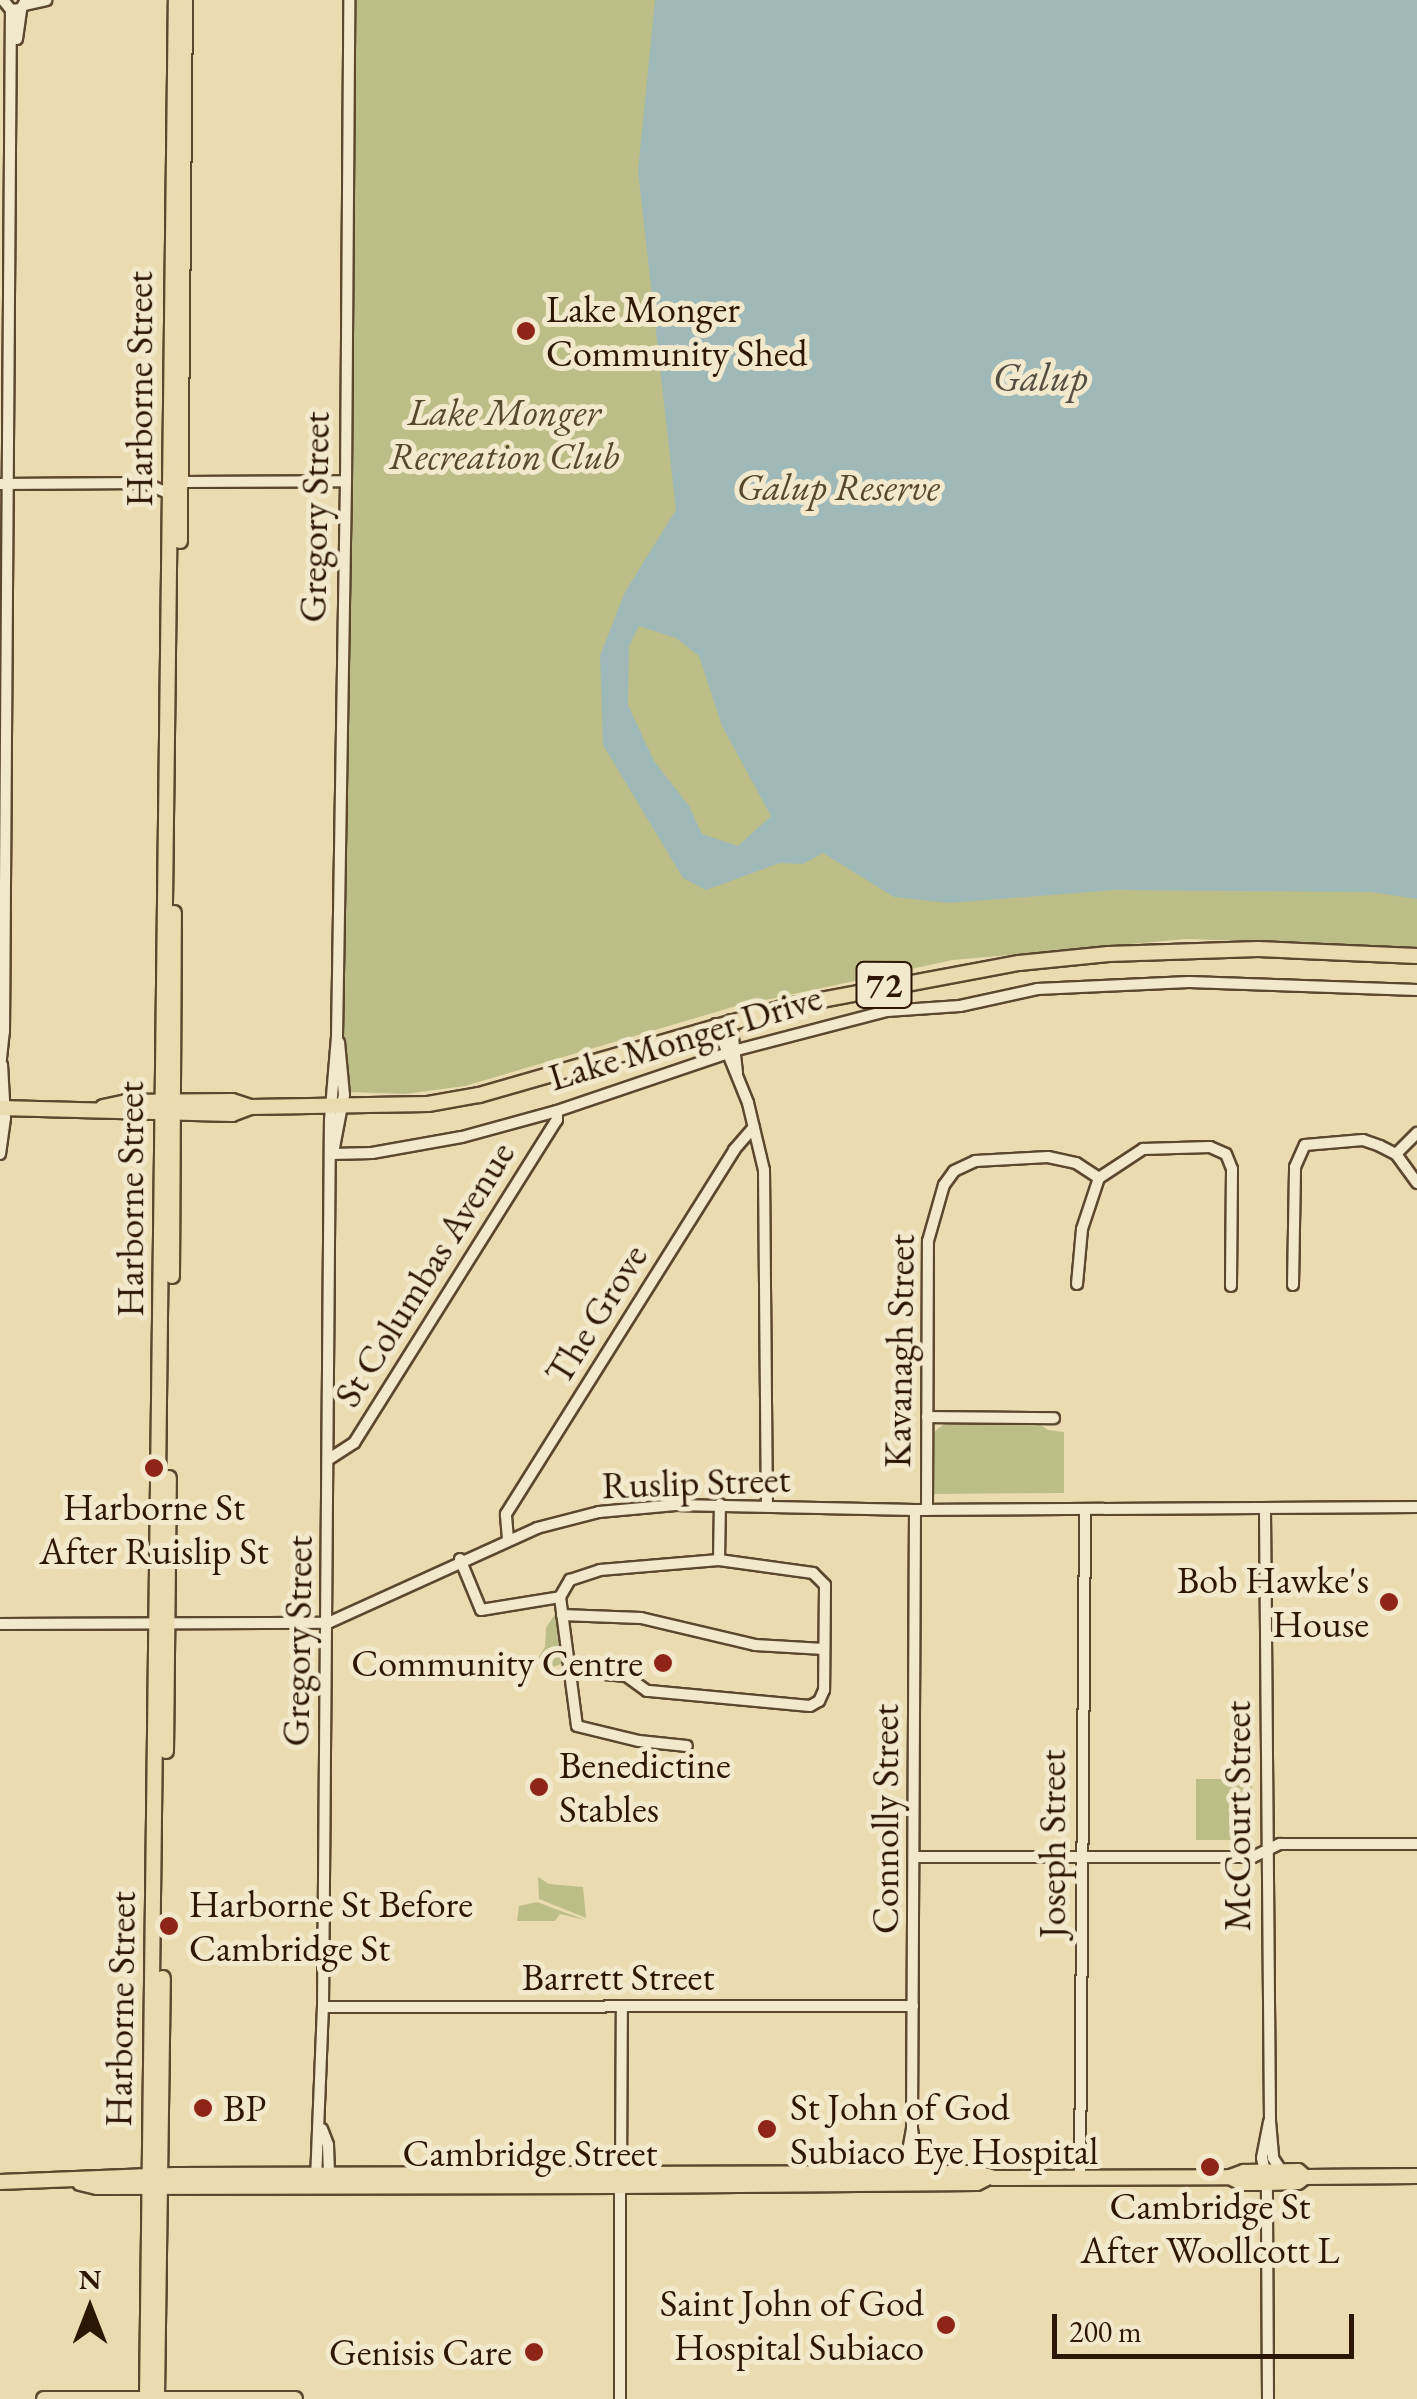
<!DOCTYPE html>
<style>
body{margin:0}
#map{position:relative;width:1417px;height:2399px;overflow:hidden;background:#ebdbb0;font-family:"EB Garamond",serif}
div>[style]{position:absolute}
.green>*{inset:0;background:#bdbe87}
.water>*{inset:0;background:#9fb8b8}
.roads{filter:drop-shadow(2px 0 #5c472f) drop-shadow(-2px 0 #5c472f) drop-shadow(0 2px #5c472f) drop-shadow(0 -2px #5c472f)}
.minor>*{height:10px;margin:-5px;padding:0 5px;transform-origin:5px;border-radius:5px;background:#f2e8cc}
.major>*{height:14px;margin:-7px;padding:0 7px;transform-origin:7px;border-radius:7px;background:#ebdbb0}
.dots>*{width:28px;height:28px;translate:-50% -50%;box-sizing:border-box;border:5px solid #f2e8cc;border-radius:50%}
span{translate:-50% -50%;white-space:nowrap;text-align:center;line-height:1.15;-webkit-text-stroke:10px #f2e8cc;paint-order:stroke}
.shield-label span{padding:2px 8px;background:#f2e8cc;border:2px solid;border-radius:8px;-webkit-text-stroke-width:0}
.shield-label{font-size:35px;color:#2d1604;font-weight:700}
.poi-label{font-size:38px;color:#2d1604}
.left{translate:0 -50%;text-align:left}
.right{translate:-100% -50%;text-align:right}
.street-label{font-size:38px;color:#2d1604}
.park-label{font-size:38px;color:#58482b;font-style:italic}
.water-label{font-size:40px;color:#554f43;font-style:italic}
.north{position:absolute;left:40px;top:2259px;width:100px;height:100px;-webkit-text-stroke:8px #f2e8cc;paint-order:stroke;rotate:0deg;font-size:28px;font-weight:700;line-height:40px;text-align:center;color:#2d1604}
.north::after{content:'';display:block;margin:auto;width:35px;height:45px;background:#2d1604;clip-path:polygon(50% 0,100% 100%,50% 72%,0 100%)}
.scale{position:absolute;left:1052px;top:2314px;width:302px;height:45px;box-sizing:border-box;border:5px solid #2d1604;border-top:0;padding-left:12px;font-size:30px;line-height:35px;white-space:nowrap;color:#2d1604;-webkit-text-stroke:8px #f2e8cc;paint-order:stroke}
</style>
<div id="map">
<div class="green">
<i style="clip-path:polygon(354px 0,1417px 0,1417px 947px,1186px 939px,953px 960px,733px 1007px,465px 1086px,405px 1094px,351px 1092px,346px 1082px,343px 1036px,343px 952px,352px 482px)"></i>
<i style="clip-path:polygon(947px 1422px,1036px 1422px,1048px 1430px,1064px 1432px,1064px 1493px,931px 1494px,930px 1435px)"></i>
<i style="clip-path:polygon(555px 1614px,563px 1663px,548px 1669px,538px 1658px,545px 1647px,546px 1628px)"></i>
<i style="clip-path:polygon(1196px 1779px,1252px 1779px,1252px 1840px,1196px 1840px)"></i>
<i style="clip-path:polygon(538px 1877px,549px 1884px,583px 1887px,586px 1918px,539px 1899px)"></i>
<i style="clip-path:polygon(537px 1902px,585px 1920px,560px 1914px,555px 1921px,517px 1921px,519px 1906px)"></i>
</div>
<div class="water">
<i style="clip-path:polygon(evenodd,655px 0,1417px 0,1417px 899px,1371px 892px,1114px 890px,949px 903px,894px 897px,823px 853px,803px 864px,780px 863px,706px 890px,683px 878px,603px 745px,600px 656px,625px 592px,676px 510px,638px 171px,655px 0,639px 626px,676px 638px,699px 656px,722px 726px,771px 816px,738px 846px,702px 834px,689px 806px,654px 761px,628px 705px,629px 646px,639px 626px)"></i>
</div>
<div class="roads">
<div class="minor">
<i style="left:3px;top:0;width:13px;rotate:51deg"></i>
<i style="left:11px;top:10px;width:10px;rotate:-6deg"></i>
<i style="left:21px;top:9px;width:10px;rotate:-61deg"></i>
<i style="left:25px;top:5px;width:22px;rotate:-13deg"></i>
<i style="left:17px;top:39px;width:30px;rotate:-82deg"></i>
<i style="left:180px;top:482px;width:166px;rotate:-0.3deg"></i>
<i style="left:0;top:484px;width:145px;rotate:-0.4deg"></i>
<i style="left:145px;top:483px;width:27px;rotate:24deg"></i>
<i style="left:731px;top:1020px;width:53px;rotate:83.5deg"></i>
<i style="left:716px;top:1024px;width:85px;rotate:67.9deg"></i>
<i style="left:748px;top:1103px;width:69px;rotate:76.6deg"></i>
<i style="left:764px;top:1170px;width:335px;rotate:89.5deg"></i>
<i style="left:0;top:1068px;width:36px;rotate:-84deg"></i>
<i style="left:4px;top:1032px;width:1022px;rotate:-89.61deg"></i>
<i style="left:333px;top:1153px;width:59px;rotate:-79.3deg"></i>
<i style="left:344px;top:1095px;width:53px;rotate:-95.4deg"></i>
<i style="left:0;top:1154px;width:36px;rotate:-82deg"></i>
<i style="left:5px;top:1118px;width:53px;rotate:-93.2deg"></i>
<i style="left:332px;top:1154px;width:40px;rotate:-1.4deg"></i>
<i style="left:372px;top:1153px;width:91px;rotate:-10.1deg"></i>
<i style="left:462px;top:1137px;width:98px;rotate:-15.3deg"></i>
<i style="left:557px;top:1111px;width:190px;rotate:-18.7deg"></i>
<i style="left:737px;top:1050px;width:155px;rotate:-14.6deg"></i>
<i style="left:887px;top:1011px;width:73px;rotate:-3.9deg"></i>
<i style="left:960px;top:1006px;width:79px;rotate:-12.4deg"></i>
<i style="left:1037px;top:989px;width:152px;rotate:-2.6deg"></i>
<i style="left:1189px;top:982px;width:228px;rotate:2deg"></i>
<i style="left:1396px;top:1154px;width:30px;rotate:-45deg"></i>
<i style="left:1077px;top:1284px;width:55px;rotate:-84.8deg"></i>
<i style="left:1082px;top:1229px;width:54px;rotate:-71.6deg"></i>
<i style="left:1099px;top:1178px;width:53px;rotate:-33.4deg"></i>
<i style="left:1143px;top:1149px;width:67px;rotate:-1.7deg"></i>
<i style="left:1210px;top:1147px;width:17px;rotate:24deg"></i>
<i style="left:1226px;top:1154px;width:16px;rotate:68deg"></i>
<i style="left:1232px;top:1169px;width:117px;rotate:90.5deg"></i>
<i style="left:1293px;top:1285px;width:118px;rotate:-89deg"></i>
<i style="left:1295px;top:1167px;width:24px;rotate:-66deg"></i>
<i style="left:1305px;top:1145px;width:58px;rotate:-4.9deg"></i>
<i style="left:1363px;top:1140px;width:18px;rotate:19deg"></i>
<i style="left:1380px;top:1146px;width:18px;rotate:27deg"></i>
<i style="left:1396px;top:1154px;width:36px;rotate:54deg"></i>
<i style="left:927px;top:1417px;width:127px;rotate:0.5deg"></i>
<i style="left:329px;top:1459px;width:30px;rotate:-33deg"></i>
<i style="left:354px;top:1443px;width:381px;rotate:-57.9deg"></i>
<i style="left:557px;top:1120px;width:9px;rotate:-90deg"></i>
<i style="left:915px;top:1510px;width:619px;rotate:90.28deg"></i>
<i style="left:912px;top:2129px;width:45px;rotate:81deg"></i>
<i style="left:927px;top:1510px;width:269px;rotate:-89.8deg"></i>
<i style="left:928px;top:1241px;width:58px;rotate:-74.1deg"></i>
<i style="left:944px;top:1185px;width:17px;rotate:-54deg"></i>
<i style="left:954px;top:1171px;width:23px;rotate:-25deg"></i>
<i style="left:975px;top:1161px;width:73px;rotate:-3.1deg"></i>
<i style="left:1048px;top:1157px;width:29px;rotate:12deg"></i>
<i style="left:1076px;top:1163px;width:27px;rotate:33deg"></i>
<i style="left:1265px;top:1511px;width:610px;rotate:89.53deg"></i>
<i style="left:1270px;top:2121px;width:37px;rotate:85deg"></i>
<i style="left:1273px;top:2158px;width:17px;rotate:57deg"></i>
<i style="left:508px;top:1539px;width:25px;rotate:-95deg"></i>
<i style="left:506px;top:1514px;width:430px;rotate:-57.9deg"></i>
<i style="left:734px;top:1150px;width:30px;rotate:-49deg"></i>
<i style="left:460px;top:1559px;width:55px;rotate:67.6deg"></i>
<i style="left:481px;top:1610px;width:80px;rotate:-9.3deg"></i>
<i style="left:719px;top:1560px;width:56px;rotate:-89deg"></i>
<i style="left:560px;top:1597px;width:20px;rotate:-60deg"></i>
<i style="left:570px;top:1580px;width:32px;rotate:-18deg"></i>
<i style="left:600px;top:1570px;width:119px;rotate:-4.8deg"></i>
<i style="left:719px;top:1560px;width:95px;rotate:7.9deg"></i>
<i style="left:813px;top:1573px;width:17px;rotate:45deg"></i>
<i style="left:825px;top:1585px;width:105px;rotate:90.5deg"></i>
<i style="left:824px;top:1690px;width:12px;rotate:114deg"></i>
<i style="left:819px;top:1701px;width:10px;rotate:151deg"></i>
<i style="left:810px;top:1706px;width:164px;rotate:-174.7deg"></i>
<i style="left:647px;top:1691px;width:26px;rotate:-144deg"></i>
<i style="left:626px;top:1676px;width:54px;rotate:-174.7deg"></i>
<i style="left:560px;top:1597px;width:130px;rotate:82.5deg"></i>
<i style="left:577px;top:1726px;width:64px;rotate:13.6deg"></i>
<i style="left:639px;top:1741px;width:48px;rotate:5.9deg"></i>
<i style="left:562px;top:1615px;width:79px;rotate:2.2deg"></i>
<i style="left:641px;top:1618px;width:117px;rotate:13.3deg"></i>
<i style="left:755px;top:1645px;width:69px;rotate:3.3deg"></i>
<i style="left:0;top:1624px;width:328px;rotate:-0.2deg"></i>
<i style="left:328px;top:1623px;width:230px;rotate:-24.4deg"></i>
<i style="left:537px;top:1528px;width:64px;rotate:-14.5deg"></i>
<i style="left:599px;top:1512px;width:77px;rotate:-5.2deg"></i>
<i style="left:676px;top:1505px;width:239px;rotate:1.2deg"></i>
<i style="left:915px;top:1510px;width:502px;rotate:-0.34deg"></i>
<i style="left:914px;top:1857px;width:339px"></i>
<i style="left:1253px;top:1857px;width:30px;rotate:-26deg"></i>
<i style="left:1280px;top:1844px;width:137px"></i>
<i style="left:323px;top:2007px;width:590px;rotate:-0.1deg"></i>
<i style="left:322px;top:2129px;width:17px;rotate:69deg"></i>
<i style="left:328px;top:2145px;width:36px;rotate:88deg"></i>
<i style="left:904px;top:2173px;width:45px;rotate:-79.7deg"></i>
<i style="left:621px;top:2174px;width:167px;rotate:-89.7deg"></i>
<i style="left:1080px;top:2178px;width:668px;rotate:-89.57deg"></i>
<i style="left:316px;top:2180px;width:173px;rotate:-87.7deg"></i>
<i style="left:323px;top:2007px;width:887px;rotate:-89.55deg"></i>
<i style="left:330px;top:1120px;width:84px;rotate:-85.2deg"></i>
<i style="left:337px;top:1036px;width:555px;rotate:-89.07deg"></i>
<i style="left:346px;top:481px;width:481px;rotate:-89.6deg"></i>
<i style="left:620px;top:2186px;width:213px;rotate:90deg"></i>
<i style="left:1268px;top:2399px;width:216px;rotate:-90.3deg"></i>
<i style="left:1267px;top:2183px;width:25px;rotate:-101deg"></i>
<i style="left:1262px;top:2158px;width:37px;rotate:-79deg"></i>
</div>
<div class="major">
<i style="left:180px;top:541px;width:541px;rotate:-89.47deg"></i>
<i style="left:103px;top:1107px;width:24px;rotate:-12deg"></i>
<i style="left:126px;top:1102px;width:106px;rotate:-0.5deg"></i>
<i style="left:232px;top:1101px;width:20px;rotate:18deg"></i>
<i style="left:251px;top:1107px;width:177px;rotate:-1deg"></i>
<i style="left:428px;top:1104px;width:52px;rotate:-10deg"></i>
<i style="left:479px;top:1095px;width:323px;rotate:-16deg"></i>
<i style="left:789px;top:1006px;width:234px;rotate:-10.6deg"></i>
<i style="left:1019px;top:963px;width:90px;rotate:-5.7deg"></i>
<i style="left:1109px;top:954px;width:149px;rotate:-1.9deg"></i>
<i style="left:1258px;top:949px;width:159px;rotate:2.5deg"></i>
<i style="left:0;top:1108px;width:232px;rotate:1.5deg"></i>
<i style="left:232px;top:1114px;width:19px;rotate:-21deg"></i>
<i style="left:172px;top:1276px;width:363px;rotate:-89.7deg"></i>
<i style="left:166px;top:1751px;width:273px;rotate:-89.4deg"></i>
<i style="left:1230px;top:2177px;width:13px;rotate:27deg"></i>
<i style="left:1242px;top:2183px;width:25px"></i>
<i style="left:1267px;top:2183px;width:31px;rotate:-2deg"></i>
<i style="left:1298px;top:2182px;width:9px;rotate:-36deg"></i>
<i style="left:0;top:2182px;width:175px;rotate:-2.3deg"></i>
<i style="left:175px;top:2175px;width:802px;rotate:-0.14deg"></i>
<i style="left:977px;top:2173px;width:18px;rotate:16deg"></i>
<i style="left:994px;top:2178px;width:236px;rotate:-0.2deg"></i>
<i style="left:1230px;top:2177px;width:15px;rotate:-20deg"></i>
<i style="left:1244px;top:2172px;width:54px;rotate:-1.1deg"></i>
<i style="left:1298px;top:2171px;width:9px;rotate:41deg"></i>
<i style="left:1305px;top:2177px;width:112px;rotate:-0.5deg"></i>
<i style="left:80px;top:2183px;width:17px;rotate:13deg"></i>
<i style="left:97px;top:2187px;width:523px;rotate:-0.11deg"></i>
<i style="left:620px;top:2186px;width:357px;rotate:-0.5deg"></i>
<i style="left:977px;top:2183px;width:11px;rotate:-27deg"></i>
<i style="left:147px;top:2397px;width:2397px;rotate:-89.31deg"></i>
<i style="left:157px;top:2397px;width:419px;rotate:-89.2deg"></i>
<i style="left:44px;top:2399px;width:251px"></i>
</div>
</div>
<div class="dots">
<i style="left:526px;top:331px;background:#8f2418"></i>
<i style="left:154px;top:1468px;background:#8f2418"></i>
<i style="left:1389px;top:1602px;background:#8f2418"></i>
<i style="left:663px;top:1663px;background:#8f2418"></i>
<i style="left:539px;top:1787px;background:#8f2418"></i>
<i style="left:169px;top:1926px;background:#8f2418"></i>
<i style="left:203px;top:2108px;background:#8f2418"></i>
<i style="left:767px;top:2129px;background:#8f2418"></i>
<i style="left:1210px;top:2167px;background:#8f2418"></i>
<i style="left:946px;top:2325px;background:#8f2418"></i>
<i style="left:534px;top:2352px;background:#8f2418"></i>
</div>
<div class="shield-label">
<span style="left:884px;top:985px">72</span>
</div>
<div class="poi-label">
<span class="left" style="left:546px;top:331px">Lake Monger<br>Community Shed</span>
<span style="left:154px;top:1529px">Harborne St<br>After Ruislip St</span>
<span class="right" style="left:1369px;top:1602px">Bob Hawke's<br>House</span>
<span class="right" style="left:643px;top:1663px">Community Centre</span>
<span class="left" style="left:559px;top:1787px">Benedictine<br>Stables</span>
<span class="left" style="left:189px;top:1926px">Harborne St Before<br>Cambridge St</span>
<span class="left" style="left:790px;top:2129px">St John of God<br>Subiaco Eye Hospital</span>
<span class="left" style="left:223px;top:2108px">BP</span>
<span style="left:1210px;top:2228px">Cambridge St<br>After Woollcott L</span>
<span class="right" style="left:924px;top:2325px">Saint John of God<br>Hospital Subiaco</span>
<span class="right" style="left:512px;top:2352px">Genisis Care</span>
</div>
<div class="street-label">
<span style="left:139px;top:389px;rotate:-90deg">Harborne Street</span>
<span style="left:314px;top:517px;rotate:-89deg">Gregory Street</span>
<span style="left:685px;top:1037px;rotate:-17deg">Lake Monger Drive</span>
<span style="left:130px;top:1199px;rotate:-90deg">Harborne Street</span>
<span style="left:424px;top:1274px;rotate:-58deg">St Columbas Avenue</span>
<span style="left:596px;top:1314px;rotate:-58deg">The Grove</span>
<span style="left:899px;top:1351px;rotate:-89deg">Kavanagh Street</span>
<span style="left:696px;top:1482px;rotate:-2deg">Ruslip Street</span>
<span style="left:297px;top:1641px;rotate:-89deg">Gregory Street</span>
<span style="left:1237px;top:1816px;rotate:-90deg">McCourt Street</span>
<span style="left:885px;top:1819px;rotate:-90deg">Connolly Street</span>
<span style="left:1052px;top:1844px;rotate:-90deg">Joseph Street</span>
<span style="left:618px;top:1977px">Barrett Street</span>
<span style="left:120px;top:2009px;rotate:-89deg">Harborne Street</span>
<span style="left:530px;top:2153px">Cambridge Street</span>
</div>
<div class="park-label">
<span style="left:504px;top:434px">Lake Monger<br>Recreation Club</span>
<span style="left:838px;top:487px">Galup Reserve</span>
</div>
<div class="water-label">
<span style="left:1040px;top:377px">Galup</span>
</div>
<div class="north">N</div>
<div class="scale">200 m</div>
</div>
